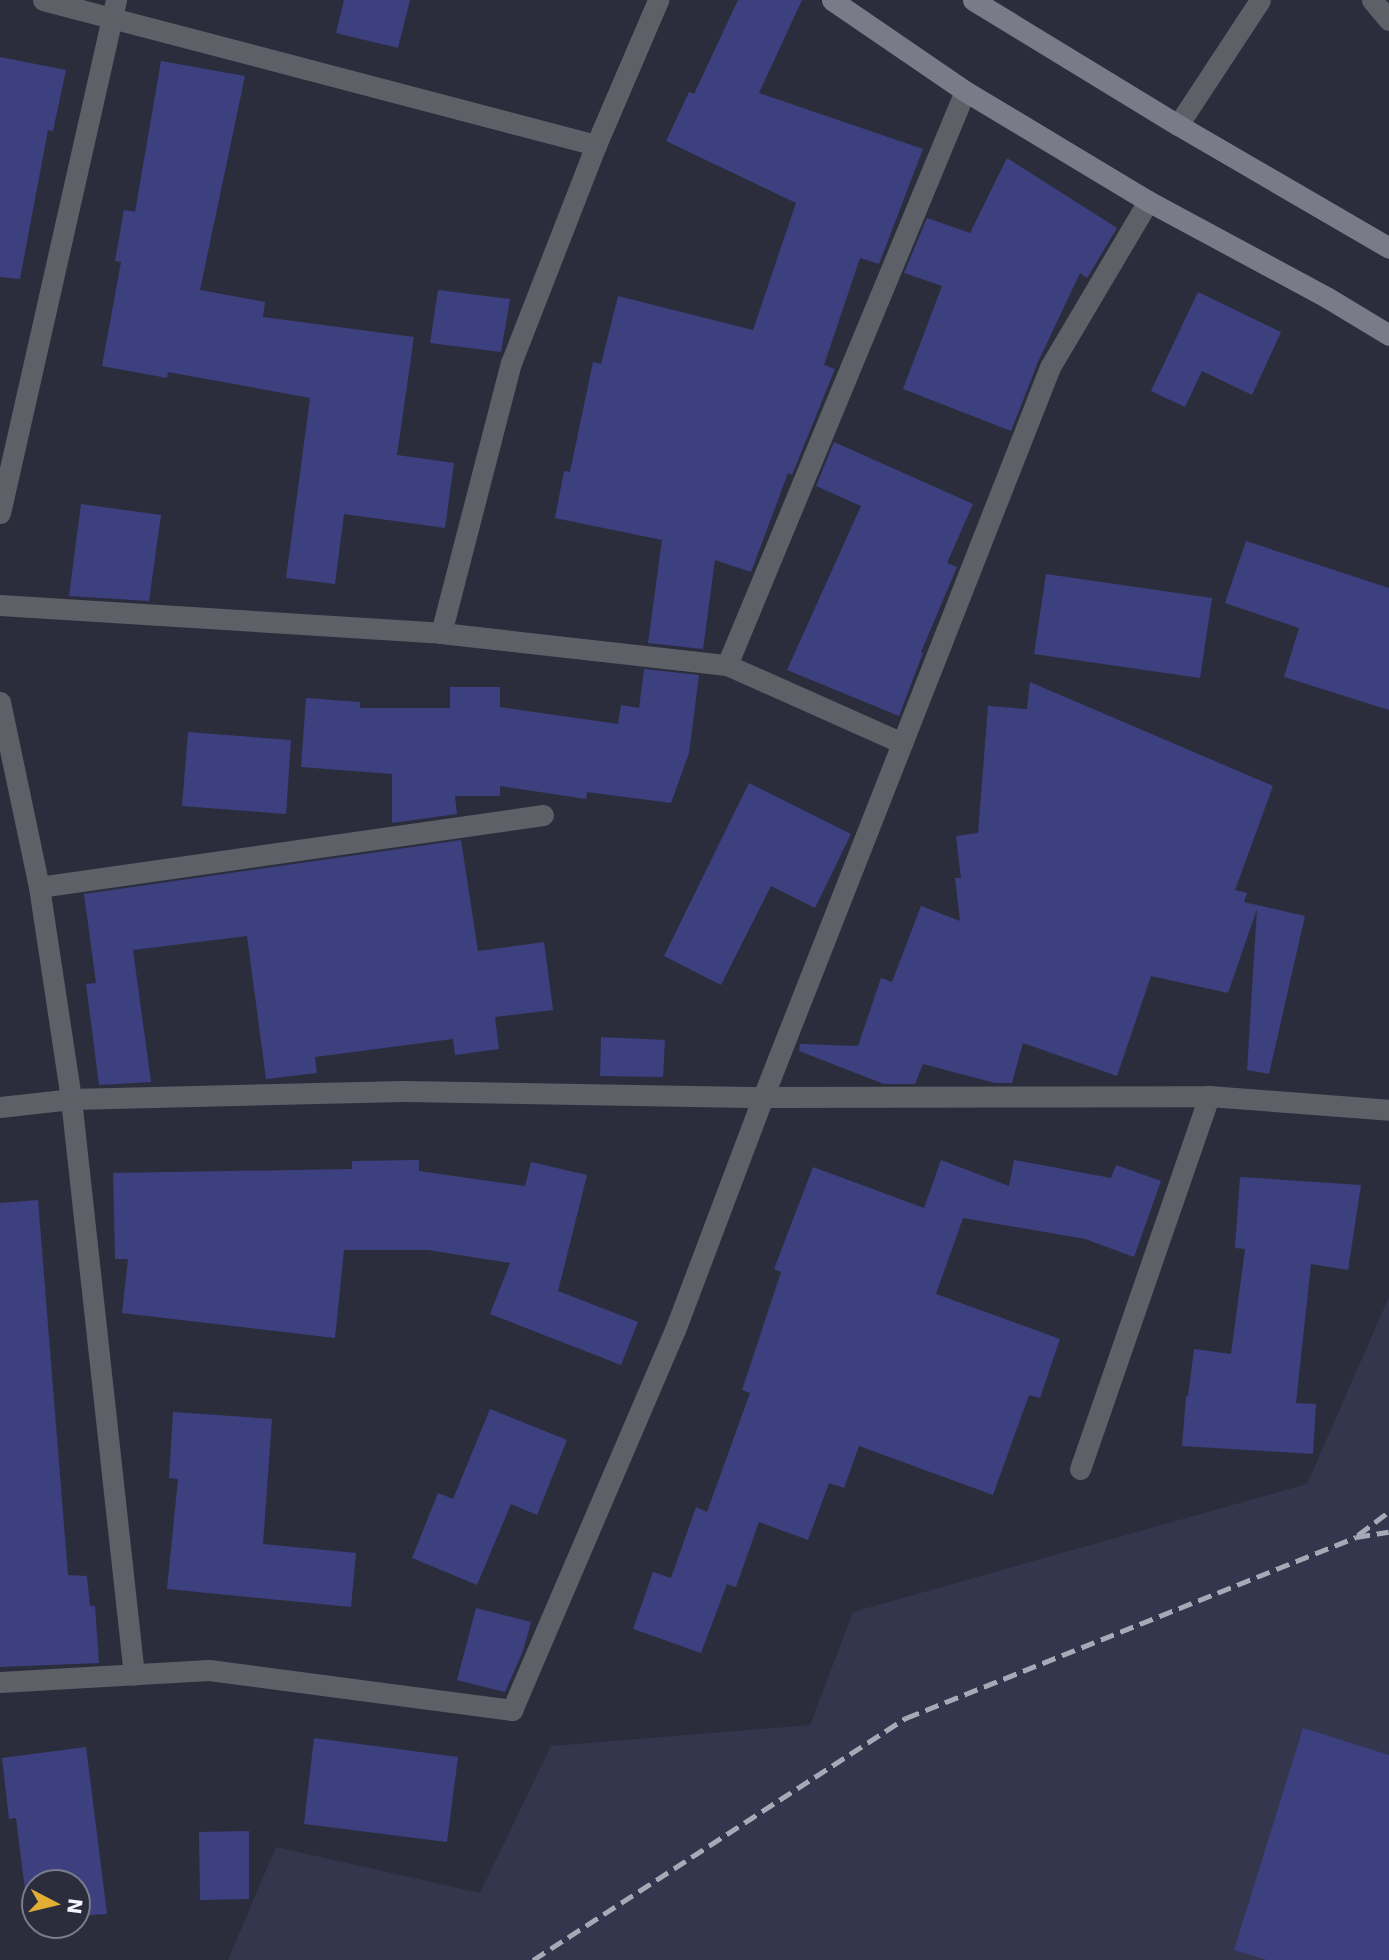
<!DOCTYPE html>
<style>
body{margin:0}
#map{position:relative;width:1389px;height:1960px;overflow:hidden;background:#2b2d3d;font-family:"DejaVu Sans",sans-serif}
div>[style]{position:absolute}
.built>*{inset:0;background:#33364d}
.building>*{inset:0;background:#3c407e}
.street>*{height:21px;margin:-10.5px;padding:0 10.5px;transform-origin:10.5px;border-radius:10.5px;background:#5e6068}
.secondary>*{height:21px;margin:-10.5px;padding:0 10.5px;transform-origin:10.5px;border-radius:10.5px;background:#797b88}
.rail>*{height:5px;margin-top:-2.5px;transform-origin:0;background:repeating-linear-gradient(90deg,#a7a9b6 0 14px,transparent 0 21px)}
span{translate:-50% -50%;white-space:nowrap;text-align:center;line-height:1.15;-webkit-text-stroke:5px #2b2d3d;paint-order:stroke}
.north{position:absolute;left:21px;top:1869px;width:70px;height:70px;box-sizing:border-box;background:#2b2d3d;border:2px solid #7b7d8b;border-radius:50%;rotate:97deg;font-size:19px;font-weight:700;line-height:28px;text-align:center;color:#f2f4ff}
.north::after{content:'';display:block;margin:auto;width:24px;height:32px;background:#e3ae35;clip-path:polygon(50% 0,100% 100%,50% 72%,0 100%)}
</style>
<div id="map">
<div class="built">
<i style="clip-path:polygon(1389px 1297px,1389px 1960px,228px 1960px,276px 1847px,480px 1893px,551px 1746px,810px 1725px,853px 1612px,1307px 1484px)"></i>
</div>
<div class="building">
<i style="clip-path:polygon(344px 0,410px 0,398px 48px,336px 33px)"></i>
<i style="clip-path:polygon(738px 0,802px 0,759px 93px,923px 149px,879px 264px,860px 258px,824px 365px,835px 369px,792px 475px,788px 473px,751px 572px,715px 560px,703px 649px,648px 643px,662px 540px,555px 518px,564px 471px,570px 472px,593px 362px,601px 364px,618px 296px,753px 330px,796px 203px,666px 141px,689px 92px,694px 94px)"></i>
<i style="clip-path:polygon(0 57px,66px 70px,53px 131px,48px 130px,20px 279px,0 277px)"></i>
<i style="clip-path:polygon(161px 61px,245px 76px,200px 290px,265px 302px,263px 317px,414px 337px,397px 455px,454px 463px,445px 528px,344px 514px,335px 584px,286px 578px,310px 398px,168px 372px,167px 378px,102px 366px,121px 262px,115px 261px,124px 210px,135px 212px)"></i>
<i style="clip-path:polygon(1007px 158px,1117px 228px,1087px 278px,1080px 273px,1038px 362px,1011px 431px,903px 389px,942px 286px,904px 273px,927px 218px,970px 233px)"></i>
<i style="clip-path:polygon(438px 290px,510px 299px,501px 352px,430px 343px)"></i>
<i style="clip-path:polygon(1198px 292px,1281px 332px,1252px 395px,1202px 371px,1185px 407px,1151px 391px)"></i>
<i style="clip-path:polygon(834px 442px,973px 504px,947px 563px,957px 567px,921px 652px,923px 653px,899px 716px,787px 670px,861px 506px,816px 486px)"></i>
<i style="clip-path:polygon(81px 504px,161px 515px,149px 601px,69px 596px)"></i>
<i style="clip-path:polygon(1246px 541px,1389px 588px,1389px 710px,1284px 677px,1299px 628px,1225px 603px)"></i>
<i style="clip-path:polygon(1046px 574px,1212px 598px,1200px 678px,1034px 654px)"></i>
<i style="clip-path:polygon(644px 669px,699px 675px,689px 753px,671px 803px,587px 792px,586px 799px,500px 786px,500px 796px,455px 796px,457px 814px,392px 823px,392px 774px,301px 767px,306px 698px,360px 702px,360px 708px,450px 708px,450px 687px,500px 687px,500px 707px,618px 724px,621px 705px,639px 708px)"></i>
<i style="clip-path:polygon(1030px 682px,1273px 786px,1235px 890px,1247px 893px,1244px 902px,1305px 916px,1269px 1074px,1247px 1070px,1257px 909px,1228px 993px,1151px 976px,1117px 1076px,1023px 1043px,1012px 1083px,995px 1083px,923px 1064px,915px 1084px,884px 1084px,799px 1051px,800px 1044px,858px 1046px,881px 978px,892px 982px,921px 906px,960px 921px,955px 878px,961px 878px,956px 836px,978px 833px,988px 706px,1027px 709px)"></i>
<i style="clip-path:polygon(188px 732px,291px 740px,286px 814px,182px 806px)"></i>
<i style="clip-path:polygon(749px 783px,851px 834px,815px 908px,771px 886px,721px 985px,664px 956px)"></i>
<i style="clip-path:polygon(461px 840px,478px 951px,544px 942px,553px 1010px,495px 1017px,499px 1049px,455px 1055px,453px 1039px,315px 1057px,317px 1073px,266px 1079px,247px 936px,133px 950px,151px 1082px,99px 1085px,86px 984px,96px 983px,84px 894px)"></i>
<i style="clip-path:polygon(601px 1037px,665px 1040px,663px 1077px,600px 1076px)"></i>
<i style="clip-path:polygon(419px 1160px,419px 1171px,525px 1186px,531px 1162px,587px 1175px,558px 1291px,638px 1322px,621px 1365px,490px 1314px,510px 1263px,428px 1250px,344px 1250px,335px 1338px,122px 1313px,128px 1259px,115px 1259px,113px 1173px,352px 1169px,352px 1161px)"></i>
<i style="clip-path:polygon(941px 1160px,1009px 1186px,1014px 1160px,1111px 1178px,1116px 1165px,1161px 1181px,1134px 1257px,1085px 1239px,963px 1218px,936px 1294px,1060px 1339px,1040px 1398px,1029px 1395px,993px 1495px,859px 1446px,844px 1488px,829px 1483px,808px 1540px,759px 1522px,736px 1587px,727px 1584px,701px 1653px,633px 1629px,653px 1572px,671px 1578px,696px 1507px,707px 1512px,750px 1393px,742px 1390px,781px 1272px,774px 1269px,813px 1167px,924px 1208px)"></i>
<i style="clip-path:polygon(1240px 1177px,1361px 1185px,1348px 1270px,1311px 1264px,1296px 1403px,1316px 1404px,1313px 1454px,1182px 1446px,1186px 1396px,1188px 1396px,1194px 1349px,1231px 1354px,1245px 1249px,1235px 1248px)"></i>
<i style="clip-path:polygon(38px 1200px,68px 1575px,87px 1576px,90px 1606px,95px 1606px,99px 1663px,0 1667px,0 1203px)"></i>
<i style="clip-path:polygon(490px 1409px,567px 1440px,537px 1515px,511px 1504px,477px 1585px,412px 1558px,438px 1493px,453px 1499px)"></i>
<i style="clip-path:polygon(173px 1412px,272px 1419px,263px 1544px,356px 1553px,351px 1607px,167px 1589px,178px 1479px,169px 1478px)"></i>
<i style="clip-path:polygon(476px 1608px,531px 1622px,523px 1651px,505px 1692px,457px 1680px)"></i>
<i style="clip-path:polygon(1303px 1728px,1389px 1755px,1389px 1960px,1267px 1960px,1234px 1950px)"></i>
<i style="clip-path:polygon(314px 1738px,458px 1757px,447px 1842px,304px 1824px)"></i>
<i style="clip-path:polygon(86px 1747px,107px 1914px,77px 1916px,77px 1883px,35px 1883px,35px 1920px,29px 1921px,16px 1818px,9px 1819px,2px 1758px)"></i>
<i style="clip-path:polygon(249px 1831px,249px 1899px,200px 1900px,199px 1832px)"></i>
</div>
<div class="street">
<i style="left:43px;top:0;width:572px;rotate:14.69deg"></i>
<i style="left:1372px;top:0;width:26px;rotate:50deg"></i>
<i style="left:1178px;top:125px;width:149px;rotate:-56.7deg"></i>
<i style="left:0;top:513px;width:526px;rotate:-77.26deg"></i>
<i style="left:0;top:605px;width:442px;rotate:3.6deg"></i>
<i style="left:441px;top:633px;width:279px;rotate:-75.5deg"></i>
<i style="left:511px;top:363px;width:234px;rotate:-68.7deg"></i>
<i style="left:596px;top:145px;width:158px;rotate:-66.8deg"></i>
<i style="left:441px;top:633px;width:288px;rotate:6.4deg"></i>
<i style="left:727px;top:665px;width:192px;rotate:24deg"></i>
<i style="left:727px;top:665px;width:621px;rotate:-67.48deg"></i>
<i style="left:0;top:702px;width:189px;rotate:78.1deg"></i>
<i style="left:39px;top:887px;width:214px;rotate:81.4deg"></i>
<i style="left:71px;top:1099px;width:579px;rotate:83.76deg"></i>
<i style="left:39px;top:887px;width:509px;rotate:-8.13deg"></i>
<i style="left:0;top:1107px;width:71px;rotate:-6.4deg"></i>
<i style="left:71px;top:1099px;width:332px;rotate:-1.4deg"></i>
<i style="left:403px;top:1091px;width:360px;rotate:1deg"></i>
<i style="left:763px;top:1097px;width:446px;rotate:-0.1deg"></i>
<i style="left:1209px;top:1096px;width:181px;rotate:4.4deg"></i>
<i style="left:1080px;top:1469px;width:395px;rotate:-70.9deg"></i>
<i style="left:0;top:1682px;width:209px;rotate:-3.3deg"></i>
<i style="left:209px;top:1670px;width:306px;rotate:7.5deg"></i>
<i style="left:512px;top:1710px;width:413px;rotate:-66.8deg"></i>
<i style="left:675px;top:1330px;width:249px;rotate:-69.3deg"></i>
<i style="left:763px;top:1097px;width:784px;rotate:-68.54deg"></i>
<i style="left:1050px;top:367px;width:193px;rotate:-59.4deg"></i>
</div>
<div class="secondary">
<i style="left:832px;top:0;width:161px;rotate:34.4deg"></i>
<i style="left:965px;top:91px;width:214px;rotate:31deg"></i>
<i style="left:1148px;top:201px;width:204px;rotate:28.3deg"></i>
<i style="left:1328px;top:298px;width:71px;rotate:31.2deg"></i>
<i style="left:973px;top:0;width:240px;rotate:31.4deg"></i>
<i style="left:1178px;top:125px;width:244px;rotate:30.2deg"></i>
</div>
<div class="rail">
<i style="left:1358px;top:1535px;width:39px;rotate:-37deg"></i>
<i style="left:533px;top:1960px;width:445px;rotate:-33deg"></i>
<i style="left:906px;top:1718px;width:485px;rotate:-21.9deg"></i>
<i style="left:1356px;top:1537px;width:33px;rotate:-9deg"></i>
</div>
<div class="north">N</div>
</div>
